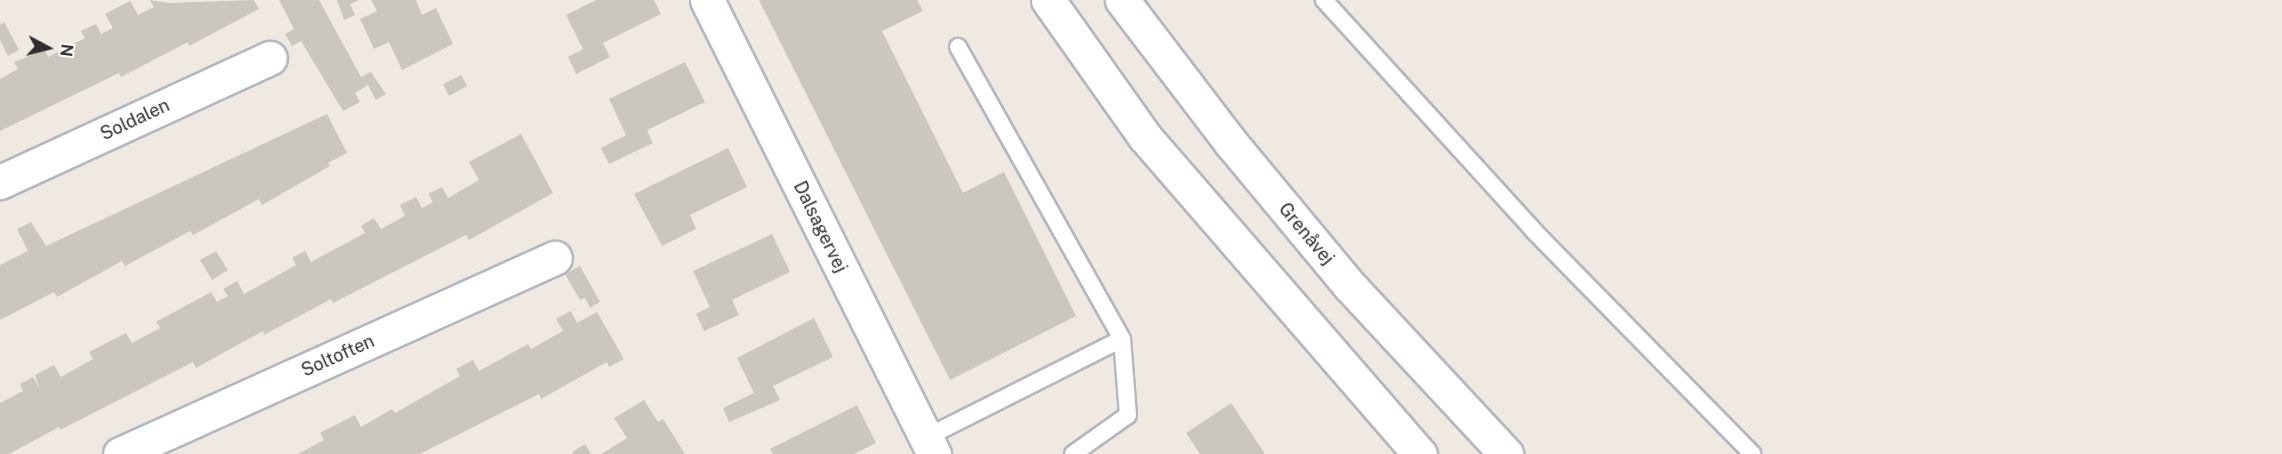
<!DOCTYPE html>
<meta charset="utf-8">
<style>
body{margin:0}
#map{position:relative;width:2282px;height:454px;overflow:hidden;background:#efe9e1;font-family:"Public Sans",sans-serif}
div>[style]{position:absolute}
.building>*{inset:0;background:#cbc7bf}
.roads{filter:drop-shadow(2px 0 #b4b7c1) drop-shadow(-2px 0 #b4b7c1) drop-shadow(0 2px #b4b7c1) drop-shadow(0 -2px #b4b7c1)}
.lane>*{height:16px;margin:-8px;padding:0 8px;transform-origin:8px;border-radius:8px;background:#fff}
.street>*{height:33px;margin:-16.5px;padding:0 16.5px;transform-origin:16.5px;border-radius:16.5px;background:#fff}
.secondary>*{height:33px;margin:-16.5px;padding:0 16.5px;transform-origin:16.5px;border-radius:16.5px;background:#fff}
span{translate:-50% -50%;white-space:nowrap;text-align:center;line-height:1.15;-webkit-text-stroke:4.5px #fff;paint-order:stroke}
.street-label{font-size:18px;color:#2e2e2e}
.north{position:absolute;left:18px;top:18px;width:60px;height:60px;-webkit-text-stroke:4px #fff;paint-order:stroke;rotate:97deg;font-size:16px;font-weight:700;line-height:24px;text-align:center;color:#2e2e2e}
.north::after{content:'';display:block;margin:auto;width:21px;height:27px;background:#2e2e2e;clip-path:polygon(50% 0,100% 100%,50% 72%,0 100%)}
</style>
<div id="map">
<div class="building">
<i style="clip-path:polygon(150px 0,169px 3px,254px 0,259px 9px,189px 46px,188px 42px,121px 77px,119px 73px,0 131px,0 79px,18px 69px,14px 62px,45px 50px,48px 57px,85px 38px,81px 31px,96px 24px,101px 34px,113px 28px,105px 14px,130px 1px,138px 15px,154px 7px)"></i>
<i style="clip-path:polygon(279px 0,319px 0,361px 77px,371px 72px,386px 94px,376px 100px,368px 85px,355px 93px,360px 102px,343px 111px,301px 41px,292px 46px,285px 34px,294px 29px)"></i>
<i style="clip-path:polygon(337px 0,359px 0,350px 4px,355px 15px,344px 20px)"></i>
<i style="clip-path:polygon(371px 0,416px 0,422px 15px,436px 8px,453px 44px,402px 70px,389px 42px,374px 49px,360px 19px,377px 11px)"></i>
<i style="clip-path:polygon(596px 0,654px 0,661px 14px,603px 43px,610px 57px,576px 74px,568px 57px,583px 49px,566px 15px)"></i>
<i style="clip-path:polygon(759px 0,917px 0,923px 11px,882px 31px,963px 193px,1004px 172px,1076px 316px,950px 380px)"></i>
<i style="clip-path:polygon(4px 22px,19px 50px,8px 56px,0 40px,0 25px)"></i>
<i style="clip-path:polygon(685px 62px,705px 102px,647px 130px,653px 143px,609px 164px,601px 148px,626px 135px,609px 99px)"></i>
<i style="clip-path:polygon(461px 75px,467px 86px,449px 96px,443px 84px)"></i>
<i style="clip-path:polygon(327px 114px,347px 153px,328px 163px,330px 166px,262px 205px,259px 199px,193px 235px,190px 231px,125px 266px,122px 261px,57px 297px,54px 292px,0 320px,0 265px,28px 251px,17px 229px,31px 222px,46px 246px)"></i>
<i style="clip-path:polygon(521px 134px,553px 193px,469px 240px,466px 235px,333px 303px,331px 299px,264px 335px,263px 331px,196px 368px,193px 362px,60px 430px,59px 427px,9px 454px,0 454px,0 403px,23px 391px,20px 384px,33px 377px,39px 388px,35px 375px,54px 365px,61px 377px,93px 359px,89px 352px,126px 333px,132px 343px,160px 328px,156px 322px,211px 292px,217px 302px,228px 296px,223px 289px,237px 281px,244px 294px,296px 265px,292px 258px,305px 251px,311px 262px,365px 233px,361px 226px,374px 218px,381px 229px,405px 216px,400px 205px,416px 197px,422px 208px,433px 202px,428px 194px,442px 187px,448px 198px,479px 180px,469px 162px)"></i>
<i style="clip-path:polygon(728px 148px,747px 187px,690px 215px,696px 229px,662px 246px,634px 194px)"></i>
<i style="clip-path:polygon(772px 234px,790px 272px,732px 300px,739px 315px,704px 331px,696px 314px,710px 307px,693px 271px)"></i>
<i style="clip-path:polygon(216px 251px,228px 270px,212px 280px,200px 260px)"></i>
<i style="clip-path:polygon(580px 266px,600px 302px,590px 308px,585px 298px,580px 300px,565px 274px)"></i>
<i style="clip-path:polygon(571px 311px,577px 323px,597px 312px,624px 359px,609px 367px,607px 362px,541px 399px,539px 394px,420px 454px,298px 454px,324px 440px,320px 433px,355px 415px,361px 427px,392px 409px,395px 413px,460px 376px,456px 369px,473px 360px,479px 371px,528px 344px,531px 349px,563px 331px,556px 319px)"></i>
<i style="clip-path:polygon(814px 318px,833px 357px,773px 386px,780px 400px,729px 422px,723px 408px,754px 393px,737px 358px)"></i>
<i style="clip-path:polygon(644px 400px,658px 422px,663px 419px,685px 454px,601px 454px,627px 438px,614px 418px)"></i>
<i style="clip-path:polygon(1231px 403px,1265px 454px,1200px 454px,1186px 433px)"></i>
<i style="clip-path:polygon(857px 405px,876px 443px,854px 454px,773px 454px,770px 449px)"></i>
<i style="clip-path:polygon(585px 444px,591px 454px,573px 454px,572px 452px)"></i>
</div>
<div class="roads">
<div class="lane">
<i style="left:1324px;top:0;width:312px;rotate:47.7deg"></i>
<i style="left:1534px;top:231px;width:312px;rotate:45.6deg"></i>
<i style="left:925px;top:438px;width:220px;rotate:-26.7deg"></i>
<i style="left:1122px;top:339px;width:335px;rotate:-119.3deg"></i>
<i style="left:1073px;top:454px;width:67px;rotate:-35.3deg"></i>
<i style="left:1128px;top:415px;width:76px;rotate:-94.5deg"></i>
</div>
<div class="street">
<i style="left:707px;top:0;width:508px;rotate:63.43deg"></i>
<i style="left:0;top:182px;width:297px;rotate:-24.7deg"></i>
<i style="left:120px;top:454px;width:477px;rotate:-24.3deg"></i>
</div>
<div class="secondary">
<i style="left:1048px;top:0;width:168px;rotate:54.7deg"></i>
<i style="left:1145px;top:137px;width:420px;rotate:49.1deg"></i>
<i style="left:1122px;top:0;width:180px;rotate:52.7deg"></i>
<i style="left:1231px;top:143px;width:185px;rotate:50.3deg"></i>
<i style="left:1349px;top:285px;width:231px;rotate:47.1deg"></i>
</div>
</div>
<div class="street-label">
<span style="left:135px;top:120px;rotate:-25deg">Soldalen</span>
<span style="left:820px;top:227px;rotate:64deg">Dalsagervej</span>
<span style="left:1306px;top:234px;rotate:50deg">Grenåvej</span>
<span style="left:338px;top:356px;rotate:-24deg">Soltoften</span>
</div>
<div class="north">N</div>
</div>
